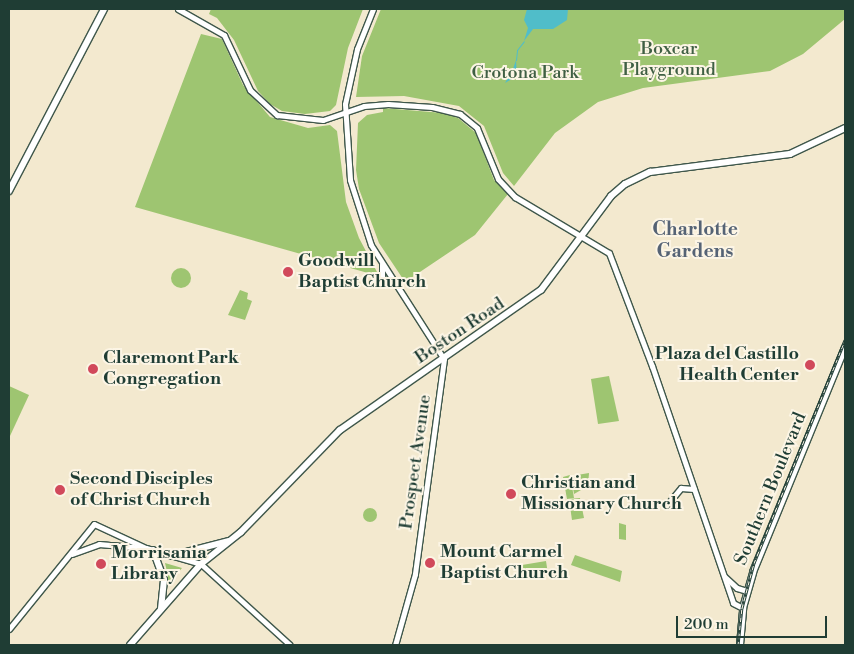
<!DOCTYPE html>
<style>
body{margin:0}
#map{position:relative;width:854px;height:654px;overflow:hidden;background:#f3e9cf;font-family:"Libre Bodoni",serif}
div>[style]{position:absolute}
.green>*{inset:0;background:#9ec571}
.round{border-radius:50%}
.water>*{inset:0;background:#50bdc9}
.stream>*{height:1px;margin:-0.5px;padding:0 0.5px;transform-origin:0.5px;border-radius:0.5px;background:#50bdc9}
.roads{filter:drop-shadow(1px 0 #3f574b) drop-shadow(-1px 0 #3f574b) drop-shadow(0 1px #3f574b) drop-shadow(0 -1px #3f574b)}
.minor>*{height:5px;margin:-2.5px;padding:0 2.5px;transform-origin:2.5px;border-radius:2.5px;background:#fff}
.major>*{height:6px;margin:-3px;padding:0 3px;transform-origin:3px;border-radius:3px;background:#fff}
.rail>*{height:3px;margin-top:-1.5px;transform-origin:0;background:repeating-linear-gradient(90deg,#fcf5e5 0 4px,#1f3d34 0 8px);box-sizing:border-box;border-block:1px solid #1f3d34}
.dots>*{width:14px;height:14px;translate:-50% -50%;box-sizing:border-box;border:2px solid #fcf5e5;border-radius:50%}
span{translate:-50% -50%;white-space:nowrap;text-align:center;line-height:1.15;-webkit-text-stroke:4px #fcf5e5;paint-order:stroke}
.park-label{font-size:18px;color:#3f5f43}
.poi-label{font-size:18px;color:#1f3d34;font-weight:700}
.left{translate:0 -50%;text-align:left}
.right{translate:-100% -50%;text-align:right}
.street-label{font-size:18px;color:#1f3d34}
.neighbourhood-label{font-size:19px;color:#556375;font-weight:700}
.frame{position:absolute;inset:0;border:10px solid #1f3d34;pointer-events:none}
.scale{position:absolute;left:676px;top:616px;width:151px;height:22px;box-sizing:border-box;border:2px solid #1f3d34;border-top:0;padding-left:6px;font-size:15px;line-height:18px;white-space:nowrap;color:#1f3d34;-webkit-text-stroke:4px #fcf5e5;paint-order:stroke}
</style>
<div id="map">
<div class="green">
<i style="clip-path:polygon(211px 9px,363px 9px,348px 48px,336px 105px,330px 111px,305px 114px,282px 111px,270px 104px,258px 91px,234px 40px,217px 18px,209px 14px)"></i>
<i style="clip-path:polygon(381px 9px,845px 9px,845px 19px,803px 54px,770px 71px,643px 88px,598px 102px,555px 133px,514px 186px,503px 173px,484px 126px,459px 106px,404px 96px,356px 97px,362px 56px)"></i>
<i style="clip-path:polygon(201px 34px,222px 39px,243px 85px,270px 117px,308px 128px,330px 125px,337px 131px,346px 202px,359px 238px,377px 272px,375px 275px,135px 207px)"></i>
<i style="clip-path:polygon(383px 108px,443px 113px,458px 118px,476px 133px,494px 180px,508px 194px,475px 235px,408px 280px,403px 279px,379px 243px,359px 189px,356px 170px,358px 123px,367px 115px,383px 112px)"></i>
<i class="round" style="left:171px;top:268px;width:20px;height:20px"></i>
<i style="clip-path:polygon(240px 290px,248px 293px,247px 299px,252px 301px,245px 320px,228px 315px)"></i>
<i style="clip-path:polygon(609px 376px,619px 421px,598px 424px,591px 379px)"></i>
<i style="clip-path:polygon(9px 386px,29px 395px,10px 436px,9px 436px)"></i>
<i style="clip-path:polygon(589px 473px,588px 486px,574px 494px,571px 476px)"></i>
<i style="clip-path:polygon(570px 475px,574px 498px,567px 499px,563px 477px)"></i>
<i style="clip-path:polygon(580px 498px,584px 518px,572px 520px,569px 499px)"></i>
<i class="round" style="left:363px;top:508px;width:14px;height:14px"></i>
<i style="clip-path:polygon(619px 523px,626px 525px,626px 540px,619px 539px)"></i>
<i style="clip-path:polygon(575px 555px,622px 571px,620px 582px,571px 565px)"></i>
<i style="clip-path:polygon(546px 561px,548px 574px,524px 578px,522px 565px)"></i>
<i style="clip-path:polygon(165px 563px,182px 568px,168px 584px,168px 576px)"></i>
</div>
<div class="water">
<i style="clip-path:polygon(527px 9px,568px 9px,567px 20px,553px 29px,533px 29px,524px 41px,528px 28px,524px 20px)"></i>
<i style="clip-path:polygon(516px 60px,517px 76px,505px 83px,513px 69px)"></i>
</div>
<div class="stream">
<i style="left:516px;top:60px;width:10px;rotate:-84deg"></i>
<i style="left:517px;top:50px;width:11px;rotate:-52deg"></i>
</div>
<div class="roads">
<div class="minor">
<i style="left:178px;top:9px;width:53px;rotate:29.5deg"></i>
<i style="left:224px;top:35px;width:61px;rotate:64.7deg"></i>
<i style="left:250px;top:90px;width:37px;rotate:43deg"></i>
<i style="left:277px;top:115px;width:46px;rotate:6.2deg"></i>
<i style="left:323px;top:120px;width:43px;rotate:-18.9deg"></i>
<i style="left:364px;top:106px;width:24px;rotate:-5deg"></i>
<i style="left:388px;top:104px;width:44px;rotate:3.9deg"></i>
<i style="left:432px;top:107px;width:29px;rotate:14deg"></i>
<i style="left:460px;top:114px;width:22px;rotate:39deg"></i>
<i style="left:477px;top:128px;width:55px;rotate:67.6deg"></i>
<i style="left:498px;top:179px;width:25px;rotate:47deg"></i>
<i style="left:515px;top:197px;width:109px;rotate:30.8deg"></i>
<i style="left:609px;top:253px;width:121px;rotate:69.2deg"></i>
<i style="left:652px;top:366px;width:250px;rotate:71.1deg"></i>
<i style="left:733px;top:603px;width:11px;rotate:27deg"></i>
<i style="left:373px;top:9px;width:43px;rotate:111.8deg"></i>
<i style="left:357px;top:49px;width:56px;rotate:102.3deg"></i>
<i style="left:345px;top:104px;width:76px;rotate:86.2deg"></i>
<i style="left:350px;top:180px;width:68px;rotate:72.1deg"></i>
<i style="left:371px;top:245px;width:135px;rotate:57.4deg"></i>
<i style="left:444px;top:359px;width:217px;rotate:97.7deg"></i>
<i style="left:415px;top:574px;width:74px;rotate:105.7deg"></i>
<i style="left:372px;top:283px;width:12px;rotate:-31deg"></i>
<i style="left:382px;top:277px;width:13px;rotate:-90deg"></i>
<i style="left:670px;top:501px;width:17px;rotate:-50deg"></i>
<i style="left:681px;top:488px;width:13px;rotate:4deg"></i>
<i style="left:72px;top:554px;width:29px;rotate:-20deg"></i>
<i style="left:99px;top:544px;width:45px;rotate:5.1deg"></i>
<i style="left:725px;top:577px;width:16px;rotate:43deg"></i>
<i style="left:737px;top:588px;width:10px;rotate:17deg"></i>
<i style="left:9px;top:629px;width:135px;rotate:-51deg"></i>
<i style="left:94px;top:524px;width:57px;rotate:24.8deg"></i>
<i style="left:146px;top:548px;width:57px;rotate:16.2deg"></i>
<i style="left:201px;top:564px;width:120px;rotate:42.3deg"></i>
</div>
<div class="major">
<i style="left:9px;top:191px;width:205px;rotate:-62.4deg"></i>
<i style="left:153px;top:550px;width:32px;rotate:70deg"></i>
<i style="left:164px;top:580px;width:29px;rotate:96deg"></i>
<i style="left:171px;top:556px;width:59px;rotate:-14.7deg"></i>
<i style="left:130px;top:645px;width:108px;rotate:-48.8deg"></i>
<i style="left:201px;top:564px;width:51px;rotate:-38.7deg"></i>
<i style="left:241px;top:532px;width:142px;rotate:-45.9deg"></i>
<i style="left:340px;top:430px;width:245px;rotate:-34.9deg"></i>
<i style="left:541px;top:290px;width:117px;rotate:-53.3deg"></i>
<i style="left:611px;top:196px;width:18px;rotate:-41deg"></i>
<i style="left:625px;top:184px;width:28px;rotate:-26deg"></i>
<i style="left:650px;top:172px;width:141px;rotate:-7.3deg"></i>
<i style="left:790px;top:154px;width:61px;rotate:-25.3deg"></i>
<i style="left:740px;top:645px;width:37px;rotate:-85deg"></i>
<i style="left:743px;top:608px;width:37px;rotate:-74deg"></i>
<i style="left:753px;top:572px;width:242px;rotate:-67.7deg"></i>
</div>
</div>
<div class="rail">
<i style="left:738px;top:645px;width:37px;rotate:-84deg"></i>
<i style="left:742px;top:608px;width:47px;rotate:-75.1deg"></i>
<i style="left:754px;top:563px;width:241px;rotate:-67.8deg"></i>
</div>
<div class="dots">
<i style="left:288px;top:272px;background:#d1495b"></i>
<i style="left:810px;top:365px;background:#d1495b"></i>
<i style="left:93px;top:369px;background:#d1495b"></i>
<i style="left:60px;top:490px;background:#d1495b"></i>
<i style="left:511px;top:494px;background:#d1495b"></i>
<i style="left:430px;top:563px;background:#d1495b"></i>
<i style="left:101px;top:564px;background:#d1495b"></i>
</div>
<div class="park-label">
<span style="left:669px;top:60px">Boxcar<br>Playground</span>
<span style="left:525px;top:73px">Crotona Park</span>
</div>
<div class="poi-label">
<span class="left" style="left:298px;top:272px">Goodwill<br>Baptist Church</span>
<span class="right" style="left:799px;top:365px">Plaza del Castillo<br>Health Center</span>
<span class="left" style="left:103px;top:369px">Claremont Park<br>Congregation</span>
<span class="left" style="left:70px;top:490px">Second Disciples<br>of Christ Church</span>
<span class="left" style="left:521px;top:494px">Christian and<br>Missionary Church</span>
<span class="left" style="left:440px;top:563px">Mount Carmel<br>Baptist Church</span>
<span class="left" style="left:111px;top:564px">Morrisania<br>Library</span>
</div>
<div class="street-label">
<span style="left:460px;top:331px;rotate:-34deg">Boston Road</span>
<span style="left:416px;top:462px;rotate:-82deg">Prospect Avenue</span>
<span style="left:771px;top:489px;rotate:-68deg">Southern Boulevard</span>
</div>
<div class="neighbourhood-label">
<span style="left:695px;top:241px">Charlotte<br>Gardens</span>
</div>
<div class="frame"></div>
<div class="scale">200 m</div>
</div>
